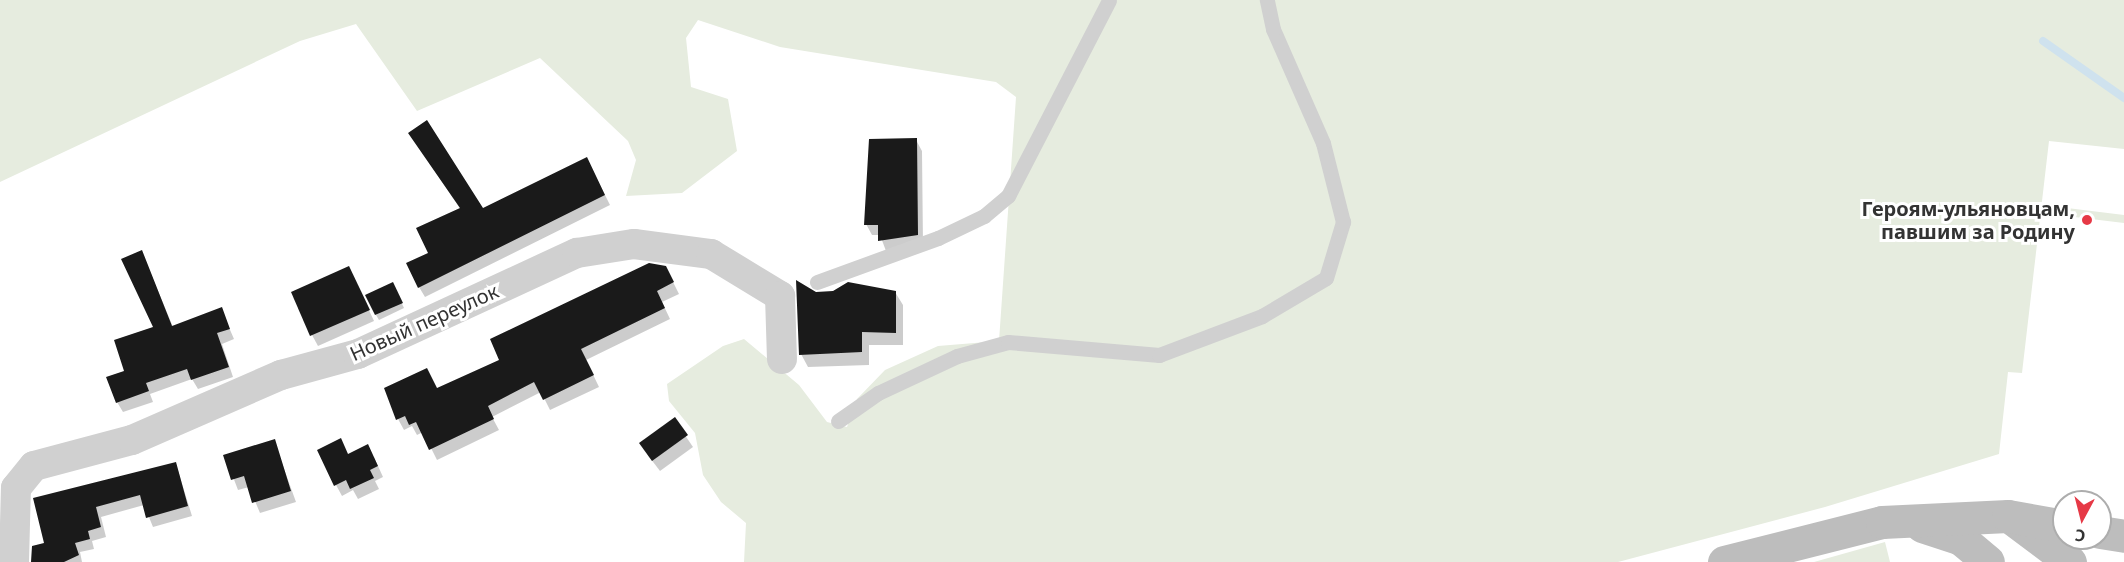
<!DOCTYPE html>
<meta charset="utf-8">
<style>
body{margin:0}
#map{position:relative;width:2124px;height:562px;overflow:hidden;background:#fff;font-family:"Noto Sans",sans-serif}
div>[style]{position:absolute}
.green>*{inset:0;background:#e6ecdf}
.shadow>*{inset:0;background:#0003}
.stream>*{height:8px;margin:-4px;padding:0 4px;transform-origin:4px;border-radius:4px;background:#cfe2ee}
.building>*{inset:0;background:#1a1a1a}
.lane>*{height:15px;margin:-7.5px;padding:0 7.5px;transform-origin:7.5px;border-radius:7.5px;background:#d0d0d0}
.street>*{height:30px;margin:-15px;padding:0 15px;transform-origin:15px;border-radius:15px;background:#d0d0d0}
.secondary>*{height:33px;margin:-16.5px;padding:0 16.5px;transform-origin:16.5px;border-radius:16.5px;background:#bdbdbd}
.dots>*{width:16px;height:16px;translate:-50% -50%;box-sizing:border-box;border:3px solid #fff;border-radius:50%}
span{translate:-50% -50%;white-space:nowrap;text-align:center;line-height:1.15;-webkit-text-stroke:6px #fff;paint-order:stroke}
.poi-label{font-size:20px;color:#333;font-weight:700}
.right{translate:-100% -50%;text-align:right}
.street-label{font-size:20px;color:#333}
.north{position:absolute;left:2052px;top:490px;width:60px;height:60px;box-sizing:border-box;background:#fff;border:2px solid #adadad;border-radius:50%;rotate:187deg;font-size:16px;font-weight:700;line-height:24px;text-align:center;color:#333}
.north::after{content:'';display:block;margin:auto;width:21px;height:27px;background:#e63946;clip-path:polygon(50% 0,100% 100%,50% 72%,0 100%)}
</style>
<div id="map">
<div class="green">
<i style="clip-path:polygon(0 0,2124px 0,2124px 149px,2049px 141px,2022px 373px,2008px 372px,1999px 454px,1825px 507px,1618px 562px,744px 562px,746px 523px,721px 502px,703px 475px,695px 433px,669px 401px,667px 384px,723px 346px,744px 339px,799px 385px,827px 422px,847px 427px,857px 399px,885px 370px,938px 346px,999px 341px,1016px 97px,996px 82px,780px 47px,698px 20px,686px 38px,691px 87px,728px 99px,737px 151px,682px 193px,626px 196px,636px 160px,628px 141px,540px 58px,417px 111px,356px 24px,300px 41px,0 182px)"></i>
<i style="clip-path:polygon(2059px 207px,2124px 215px,2124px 223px,2058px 215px)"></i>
<i style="clip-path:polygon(1885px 542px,1890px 562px,1814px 562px)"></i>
</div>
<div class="shadow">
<i style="clip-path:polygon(916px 140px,922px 151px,923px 245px,886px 251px,880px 235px,872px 235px,866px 224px)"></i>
<i style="clip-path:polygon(416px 143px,483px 210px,592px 169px,610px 205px,425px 297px,419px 287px,429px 254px,461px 210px)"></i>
<i style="clip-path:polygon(142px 252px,173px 327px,221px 309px,234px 339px,222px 344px,233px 377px,198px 389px,192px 379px,150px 394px,153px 402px,123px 412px,117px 402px,126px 372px,155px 328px)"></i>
<i style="clip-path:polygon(354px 278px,374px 321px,318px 346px,312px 335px)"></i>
<i style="clip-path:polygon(671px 278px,679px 294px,662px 302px,670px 319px,586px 360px,599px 387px,550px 410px,541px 392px,492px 417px,499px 430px,437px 460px,423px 432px,417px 435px,412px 426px,404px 430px,398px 419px,437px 390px)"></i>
<i style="clip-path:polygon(395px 289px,404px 308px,379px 320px,376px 315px)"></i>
<i style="clip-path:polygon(895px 292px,903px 305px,903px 345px,869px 345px,869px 365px,808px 367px,801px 354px,816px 293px)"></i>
<i style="clip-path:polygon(674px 419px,693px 447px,660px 471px,647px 454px)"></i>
<i style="clip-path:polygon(274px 441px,296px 502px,260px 513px,249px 487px,238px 490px,225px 456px)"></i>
<i style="clip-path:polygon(349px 455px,374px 457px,383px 477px,375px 481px,379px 489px,358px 499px,353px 490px,342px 496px,336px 485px)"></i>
<i style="clip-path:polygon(176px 464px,192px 516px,153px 527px,144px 505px,101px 517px,106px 537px,92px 541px,94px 549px,80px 552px,82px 562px,38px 562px,46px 544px,35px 499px)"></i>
</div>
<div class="stream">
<i style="left:2043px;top:41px;width:99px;rotate:35.1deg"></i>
</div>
<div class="building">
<i style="clip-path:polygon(427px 120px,483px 208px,587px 157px,605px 195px,418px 288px,406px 263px,428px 253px,416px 228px,460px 208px,408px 133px)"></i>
<i style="clip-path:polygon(917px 138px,918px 235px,878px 241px,878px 225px,864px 225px,869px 139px)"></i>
<i style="clip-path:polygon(142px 250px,172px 326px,222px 307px,230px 329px,217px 333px,229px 367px,191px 380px,187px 369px,146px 383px,149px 391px,116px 403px,106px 377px,124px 371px,114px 340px,153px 327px,121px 259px)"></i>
<i style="clip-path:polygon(649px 263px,666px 266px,674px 282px,657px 291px,665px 308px,581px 349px,594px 375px,543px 400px,534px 382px,488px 406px,494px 419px,429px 450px,416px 422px,409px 425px,405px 416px,396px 420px,384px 388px,427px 368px,437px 388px,499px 360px,490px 339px)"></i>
<i style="clip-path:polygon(349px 266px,370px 310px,310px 336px,291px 292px)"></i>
<i style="clip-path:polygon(796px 280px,816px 292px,833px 291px,848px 282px,896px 291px,896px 333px,862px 332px,862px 352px,799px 355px)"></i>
<i style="clip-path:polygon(393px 282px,403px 303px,375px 315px,365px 295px)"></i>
<i style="clip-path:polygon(675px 417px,688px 435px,652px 461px,639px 443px)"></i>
<i style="clip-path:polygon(341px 438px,348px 454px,368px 444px,378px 466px,370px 470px,374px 478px,350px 489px,346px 480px,334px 486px,317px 450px)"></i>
<i style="clip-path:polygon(275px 439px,291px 491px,252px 503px,244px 476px,231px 480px,223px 455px)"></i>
<i style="clip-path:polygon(176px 462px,188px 506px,146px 518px,140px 495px,96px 507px,101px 527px,88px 531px,90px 539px,75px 543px,79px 555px,64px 562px,31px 562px,32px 546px,44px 543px,33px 498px)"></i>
</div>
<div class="lane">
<i style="left:817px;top:282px;width:129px;rotate:-20deg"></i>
<i style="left:938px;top:238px;width:51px;rotate:-25.6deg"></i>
<i style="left:984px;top:216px;width:31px;rotate:-40deg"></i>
<i style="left:1008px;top:196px;width:220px;rotate:-62.7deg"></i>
<i style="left:838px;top:421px;width:49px;rotate:-35deg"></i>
<i style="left:878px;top:393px;width:87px;rotate:-25.1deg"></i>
<i style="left:957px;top:356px;width:53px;rotate:-15.4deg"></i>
<i style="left:1008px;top:342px;width:152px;rotate:4.9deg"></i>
<i style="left:1159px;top:355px;width:110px;rotate:-20.7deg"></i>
<i style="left:1262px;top:316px;width:74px;rotate:-30.7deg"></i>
<i style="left:1326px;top:278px;width:59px;rotate:-73.1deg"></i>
<i style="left:1343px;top:222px;width:81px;rotate:-104.2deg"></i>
<i style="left:1323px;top:143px;width:124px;rotate:-113.7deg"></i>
<i style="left:1273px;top:29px;width:30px;rotate:-102deg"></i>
</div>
<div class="street">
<i style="left:14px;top:562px;width:74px;rotate:-88.5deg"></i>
<i style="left:16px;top:488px;width:28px;rotate:-51deg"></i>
<i style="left:34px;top:466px;width:101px;rotate:-14.9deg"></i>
<i style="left:132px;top:440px;width:163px;rotate:-23.6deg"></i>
<i style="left:281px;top:375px;width:80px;rotate:-15.3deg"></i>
<i style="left:358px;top:354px;width:241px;rotate:-24.8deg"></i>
<i style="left:577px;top:253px;width:58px;rotate:-9deg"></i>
<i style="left:634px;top:244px;width:78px;rotate:7.4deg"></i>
<i style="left:711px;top:254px;width:81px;rotate:31.3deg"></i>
<i style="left:780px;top:296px;width:63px;rotate:88.2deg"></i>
</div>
<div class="secondary">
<i style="left:2014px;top:520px;width:70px;rotate:36.9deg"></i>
<i style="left:1922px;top:526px;width:41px;rotate:18.4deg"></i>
<i style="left:1961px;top:539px;width:35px;rotate:40deg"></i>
<i style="left:2100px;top:532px;width:24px;rotate:9deg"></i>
<i style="left:1724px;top:562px;width:163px;rotate:-14.2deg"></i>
<i style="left:1882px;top:522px;width:126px;rotate:-2.7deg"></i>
<i style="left:2008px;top:516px;width:57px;rotate:10.1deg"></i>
</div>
<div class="dots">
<i style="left:2087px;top:220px;background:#e63946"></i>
</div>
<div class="poi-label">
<span class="right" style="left:2075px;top:220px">Героям-ульяновцам,<br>павшим за Родину</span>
</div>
<div class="street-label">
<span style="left:424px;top:322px;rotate:-24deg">Новый переулок</span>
</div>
<div class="north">С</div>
</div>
